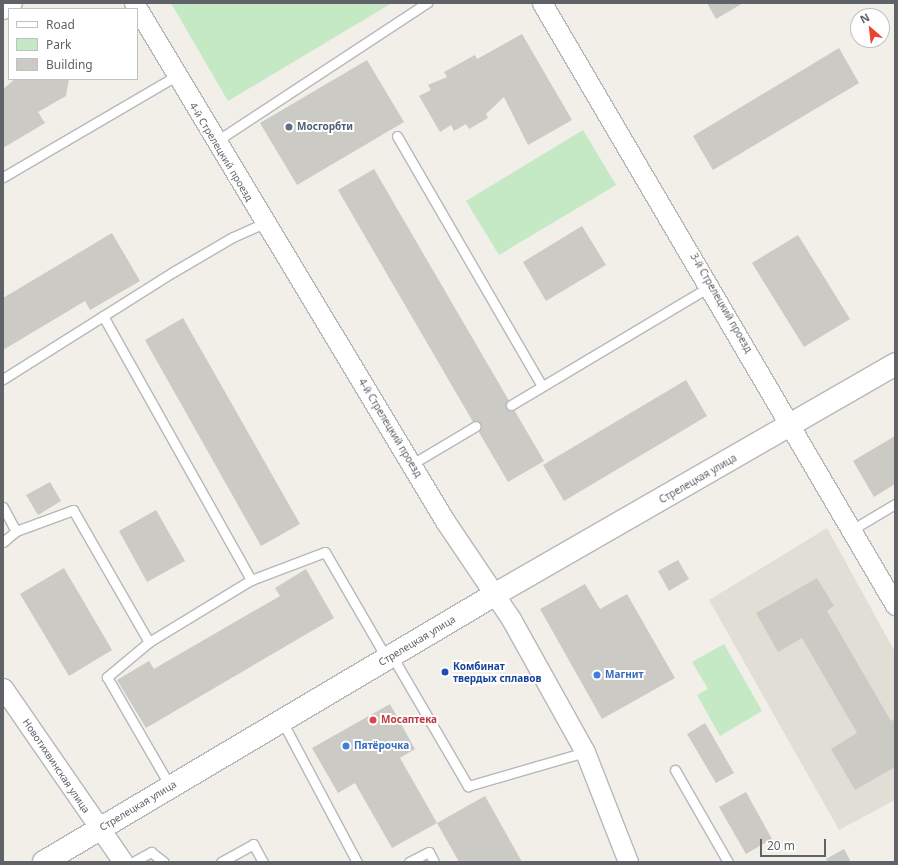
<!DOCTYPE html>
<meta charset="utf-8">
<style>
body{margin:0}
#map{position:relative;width:898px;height:865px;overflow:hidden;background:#f1efe8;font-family:"Noto Sans",sans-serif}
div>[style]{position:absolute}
.education>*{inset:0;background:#e1ded6}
.green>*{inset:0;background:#c5e8c5}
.building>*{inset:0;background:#cccac5}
.roads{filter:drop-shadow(1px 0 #b5b8bc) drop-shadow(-1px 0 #b5b8bc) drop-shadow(0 1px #b5b8bc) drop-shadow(0 -1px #b5b8bc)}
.service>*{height:9px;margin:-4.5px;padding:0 4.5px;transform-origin:4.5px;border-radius:4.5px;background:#fff}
.minor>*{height:19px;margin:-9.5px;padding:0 9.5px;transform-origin:9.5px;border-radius:9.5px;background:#fff}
.tertiary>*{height:22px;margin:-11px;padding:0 11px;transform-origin:11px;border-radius:11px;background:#fff}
.dots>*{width:11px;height:11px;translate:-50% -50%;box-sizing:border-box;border:2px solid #fff;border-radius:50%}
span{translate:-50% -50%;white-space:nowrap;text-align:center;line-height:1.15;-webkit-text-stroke:4px #fff;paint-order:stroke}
.service-label{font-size:10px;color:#4e5e75;font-weight:700}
.left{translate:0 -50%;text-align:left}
.street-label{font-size:10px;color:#5f6368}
.transit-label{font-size:10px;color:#164399;font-weight:700}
.shop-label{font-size:10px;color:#366cbe;font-weight:700}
.health-label{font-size:10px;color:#be3a42;font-weight:700}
.frame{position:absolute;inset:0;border:4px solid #5f6368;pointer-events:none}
.legend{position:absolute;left:8px;top:8px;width:130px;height:72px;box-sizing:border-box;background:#fff;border:1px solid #bfc1c3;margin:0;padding:5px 7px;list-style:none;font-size:12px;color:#5f6368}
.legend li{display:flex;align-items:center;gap:8px;height:20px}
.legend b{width:20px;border:1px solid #bfc1c3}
.north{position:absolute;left:850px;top:8px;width:40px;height:40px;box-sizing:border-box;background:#fff;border:1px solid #bfc1c3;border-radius:50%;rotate:332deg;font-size:11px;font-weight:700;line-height:16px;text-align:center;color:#5f6368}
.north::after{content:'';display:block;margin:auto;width:14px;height:18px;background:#ea4335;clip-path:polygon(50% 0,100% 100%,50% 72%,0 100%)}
.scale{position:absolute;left:760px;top:839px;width:66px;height:18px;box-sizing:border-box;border:2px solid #5f6368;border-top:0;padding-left:5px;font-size:12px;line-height:14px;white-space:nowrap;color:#5f6368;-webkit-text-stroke:3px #fff;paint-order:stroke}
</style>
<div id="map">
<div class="education">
<i style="clip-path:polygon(827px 528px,895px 652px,895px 800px,839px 830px,709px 600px)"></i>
</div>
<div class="green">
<i style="clip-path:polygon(171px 3px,392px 3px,228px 101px)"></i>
<i style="clip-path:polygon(583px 130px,616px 185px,499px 255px,466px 201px)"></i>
<i style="clip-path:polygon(724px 644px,762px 711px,720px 736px,697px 695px,708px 689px,692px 662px)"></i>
</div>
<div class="building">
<i style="clip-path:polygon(707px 3px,743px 3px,716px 19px)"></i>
<i style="clip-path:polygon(522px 34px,572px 120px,528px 145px,504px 97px,486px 114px,488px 118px,469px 129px,466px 124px,454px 131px,451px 125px,440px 132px,419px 96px,431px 90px,428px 85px,447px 77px,444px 72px,475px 55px,477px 59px)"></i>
<i style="clip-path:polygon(839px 48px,859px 83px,713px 170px,693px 136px)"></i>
<i style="clip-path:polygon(367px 60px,404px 122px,297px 185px,260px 123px)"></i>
<i style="clip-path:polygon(15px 79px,69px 79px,66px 96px,38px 112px,45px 123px,3px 148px,3px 89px)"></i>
<i style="clip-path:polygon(374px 169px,544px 461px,508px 482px,338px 190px)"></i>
<i style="clip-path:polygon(582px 226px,606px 265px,546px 301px,523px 262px)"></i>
<i style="clip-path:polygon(112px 233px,140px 281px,90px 310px,85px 301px,3px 350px,3px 298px)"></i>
<i style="clip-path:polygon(798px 235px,850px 319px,804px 347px,752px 263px)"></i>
<i style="clip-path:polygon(183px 318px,300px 524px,261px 546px,145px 340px)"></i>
<i style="clip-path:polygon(686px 380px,707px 416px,564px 501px,543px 465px)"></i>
<i style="clip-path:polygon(895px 436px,895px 484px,874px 497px,853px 461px)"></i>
<i style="clip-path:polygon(50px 482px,61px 501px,38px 515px,26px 495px)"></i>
<i style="clip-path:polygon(156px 510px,185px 561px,147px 582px,119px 531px)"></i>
<i style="clip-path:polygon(678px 560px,689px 579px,669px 591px,658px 571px)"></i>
<i style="clip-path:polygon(64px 568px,112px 650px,69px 676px,20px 594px)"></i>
<i style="clip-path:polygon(306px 569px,334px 618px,146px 728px,117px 680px,149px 661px,154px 669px,164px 663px,280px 596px,275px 588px)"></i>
<i style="clip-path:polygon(817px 578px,834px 606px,827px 611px,891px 721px,895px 719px,895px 767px,855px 790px,831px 749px,857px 733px,802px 638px,778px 652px,756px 613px)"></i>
<i style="clip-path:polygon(585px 584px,600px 609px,627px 594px,675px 678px,602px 719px,540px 609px)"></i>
<i style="clip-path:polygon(390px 704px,415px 749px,400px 758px,437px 823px,392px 848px,355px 783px,338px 793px,312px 748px)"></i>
<i style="clip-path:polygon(705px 723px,734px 773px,716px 783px,687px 734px)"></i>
<i style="clip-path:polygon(746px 792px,772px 839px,746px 854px,719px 807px)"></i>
<i style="clip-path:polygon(485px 796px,522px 862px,459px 862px,437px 823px)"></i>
<i style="clip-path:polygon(844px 849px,851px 862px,828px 862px,826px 859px)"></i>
</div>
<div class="roads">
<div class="service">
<i style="left:397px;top:136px;width:289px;rotate:59.9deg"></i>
<i style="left:215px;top:142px;width:254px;rotate:-33.3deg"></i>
<i style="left:3px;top:177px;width:200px;rotate:-30.3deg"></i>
<i style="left:103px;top:316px;width:303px;rotate:60.7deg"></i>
<i style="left:3px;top:379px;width:201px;rotate:-32.2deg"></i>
<i style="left:173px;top:272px;width:69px;rotate:-30.3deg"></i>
<i style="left:233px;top:237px;width:34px;rotate:-24deg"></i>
<i style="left:511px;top:405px;width:233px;rotate:-30.8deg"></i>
<i style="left:412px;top:464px;width:74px;rotate:-30.7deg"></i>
<i style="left:3px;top:507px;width:27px;rotate:62deg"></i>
<i style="left:16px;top:531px;width:61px;rotate:-20.2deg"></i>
<i style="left:73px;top:510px;width:152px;rotate:60.1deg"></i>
<i style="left:149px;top:642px;width:55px;rotate:140.2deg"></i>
<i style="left:107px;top:677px;width:126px;rotate:60deg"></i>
<i style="left:853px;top:529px;width:49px;rotate:-30.8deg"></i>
<i style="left:3px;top:542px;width:17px;rotate:-40deg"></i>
<i style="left:149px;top:642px;width:119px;rotate:-31.3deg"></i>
<i style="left:251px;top:580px;width:79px;rotate:-20.7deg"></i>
<i style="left:325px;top:552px;width:124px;rotate:59.9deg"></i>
<i style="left:392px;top:656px;width:151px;rotate:59.7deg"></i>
<i style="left:468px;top:786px;width:122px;rotate:-16.2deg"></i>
<i style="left:282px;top:721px;width:160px;rotate:62deg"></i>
<i style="left:675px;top:770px;width:106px;rotate:60.1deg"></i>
<i style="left:133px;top:862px;width:21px;rotate:-29deg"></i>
<i style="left:151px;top:852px;width:16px;rotate:38deg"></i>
<i style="left:221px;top:862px;width:37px;rotate:-29deg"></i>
<i style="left:253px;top:844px;width:21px;rotate:61deg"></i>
<i style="left:409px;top:862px;width:22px;rotate:-27deg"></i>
<i style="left:429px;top:852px;width:11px;rotate:63deg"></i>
</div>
<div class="minor">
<i style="left:134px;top:3px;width:604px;rotate:59.02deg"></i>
<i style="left:445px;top:521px;width:118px;rotate:56deg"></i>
<i style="left:511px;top:619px;width:152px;rotate:60.9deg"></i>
<i style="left:585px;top:752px;width:118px;rotate:68.6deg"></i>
<i style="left:542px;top:3px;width:698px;rotate:59.61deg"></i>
<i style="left:3px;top:688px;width:211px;rotate:55.4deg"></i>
</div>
<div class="tertiary">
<i style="left:3px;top:8px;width:9px;rotate:-32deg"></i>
<i style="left:44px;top:862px;width:523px;rotate:-30.68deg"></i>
<i style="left:494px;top:595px;width:463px;rotate:-29.9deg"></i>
</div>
</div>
<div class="dots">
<i style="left:289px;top:127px;background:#5c6f8a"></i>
<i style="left:445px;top:672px;background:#1a4fb4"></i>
<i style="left:597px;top:675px;background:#3f7fe0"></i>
<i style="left:373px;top:720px;background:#e0444e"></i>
<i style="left:346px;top:746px;background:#3f7fe0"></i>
</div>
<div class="service-label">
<span class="left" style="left:297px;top:127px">Мосгорбти</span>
</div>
<div class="street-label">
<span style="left:221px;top:152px;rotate:59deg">4-й Стрелецкий проезд</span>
<span style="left:721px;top:303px;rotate:60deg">3-й Стрелецкий проезд</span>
<span style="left:390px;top:428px;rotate:59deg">4-й Стрелецкий проезд</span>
<span style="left:698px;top:479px;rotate:-30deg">Стрелецкая улица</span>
<span style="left:417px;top:641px;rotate:-31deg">Стрелецкая улица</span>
<span style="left:56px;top:766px;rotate:56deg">Новотихвинская улица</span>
<span style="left:138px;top:806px;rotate:-31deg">Стрелецкая улица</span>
</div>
<div class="transit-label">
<span class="left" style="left:453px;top:672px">Комбинат<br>твердых сплавов</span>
</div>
<div class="shop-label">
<span class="left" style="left:605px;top:675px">Магнит</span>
<span class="left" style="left:354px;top:746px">Пятёрочка</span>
</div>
<div class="health-label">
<span class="left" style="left:381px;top:720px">Мосаптека</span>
</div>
<div class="frame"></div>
<ul class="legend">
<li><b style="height:5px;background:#fff"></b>Road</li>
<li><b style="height:11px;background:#c5e8c5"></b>Park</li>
<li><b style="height:11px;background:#cccac5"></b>Building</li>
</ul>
<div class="north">N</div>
<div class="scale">20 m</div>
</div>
